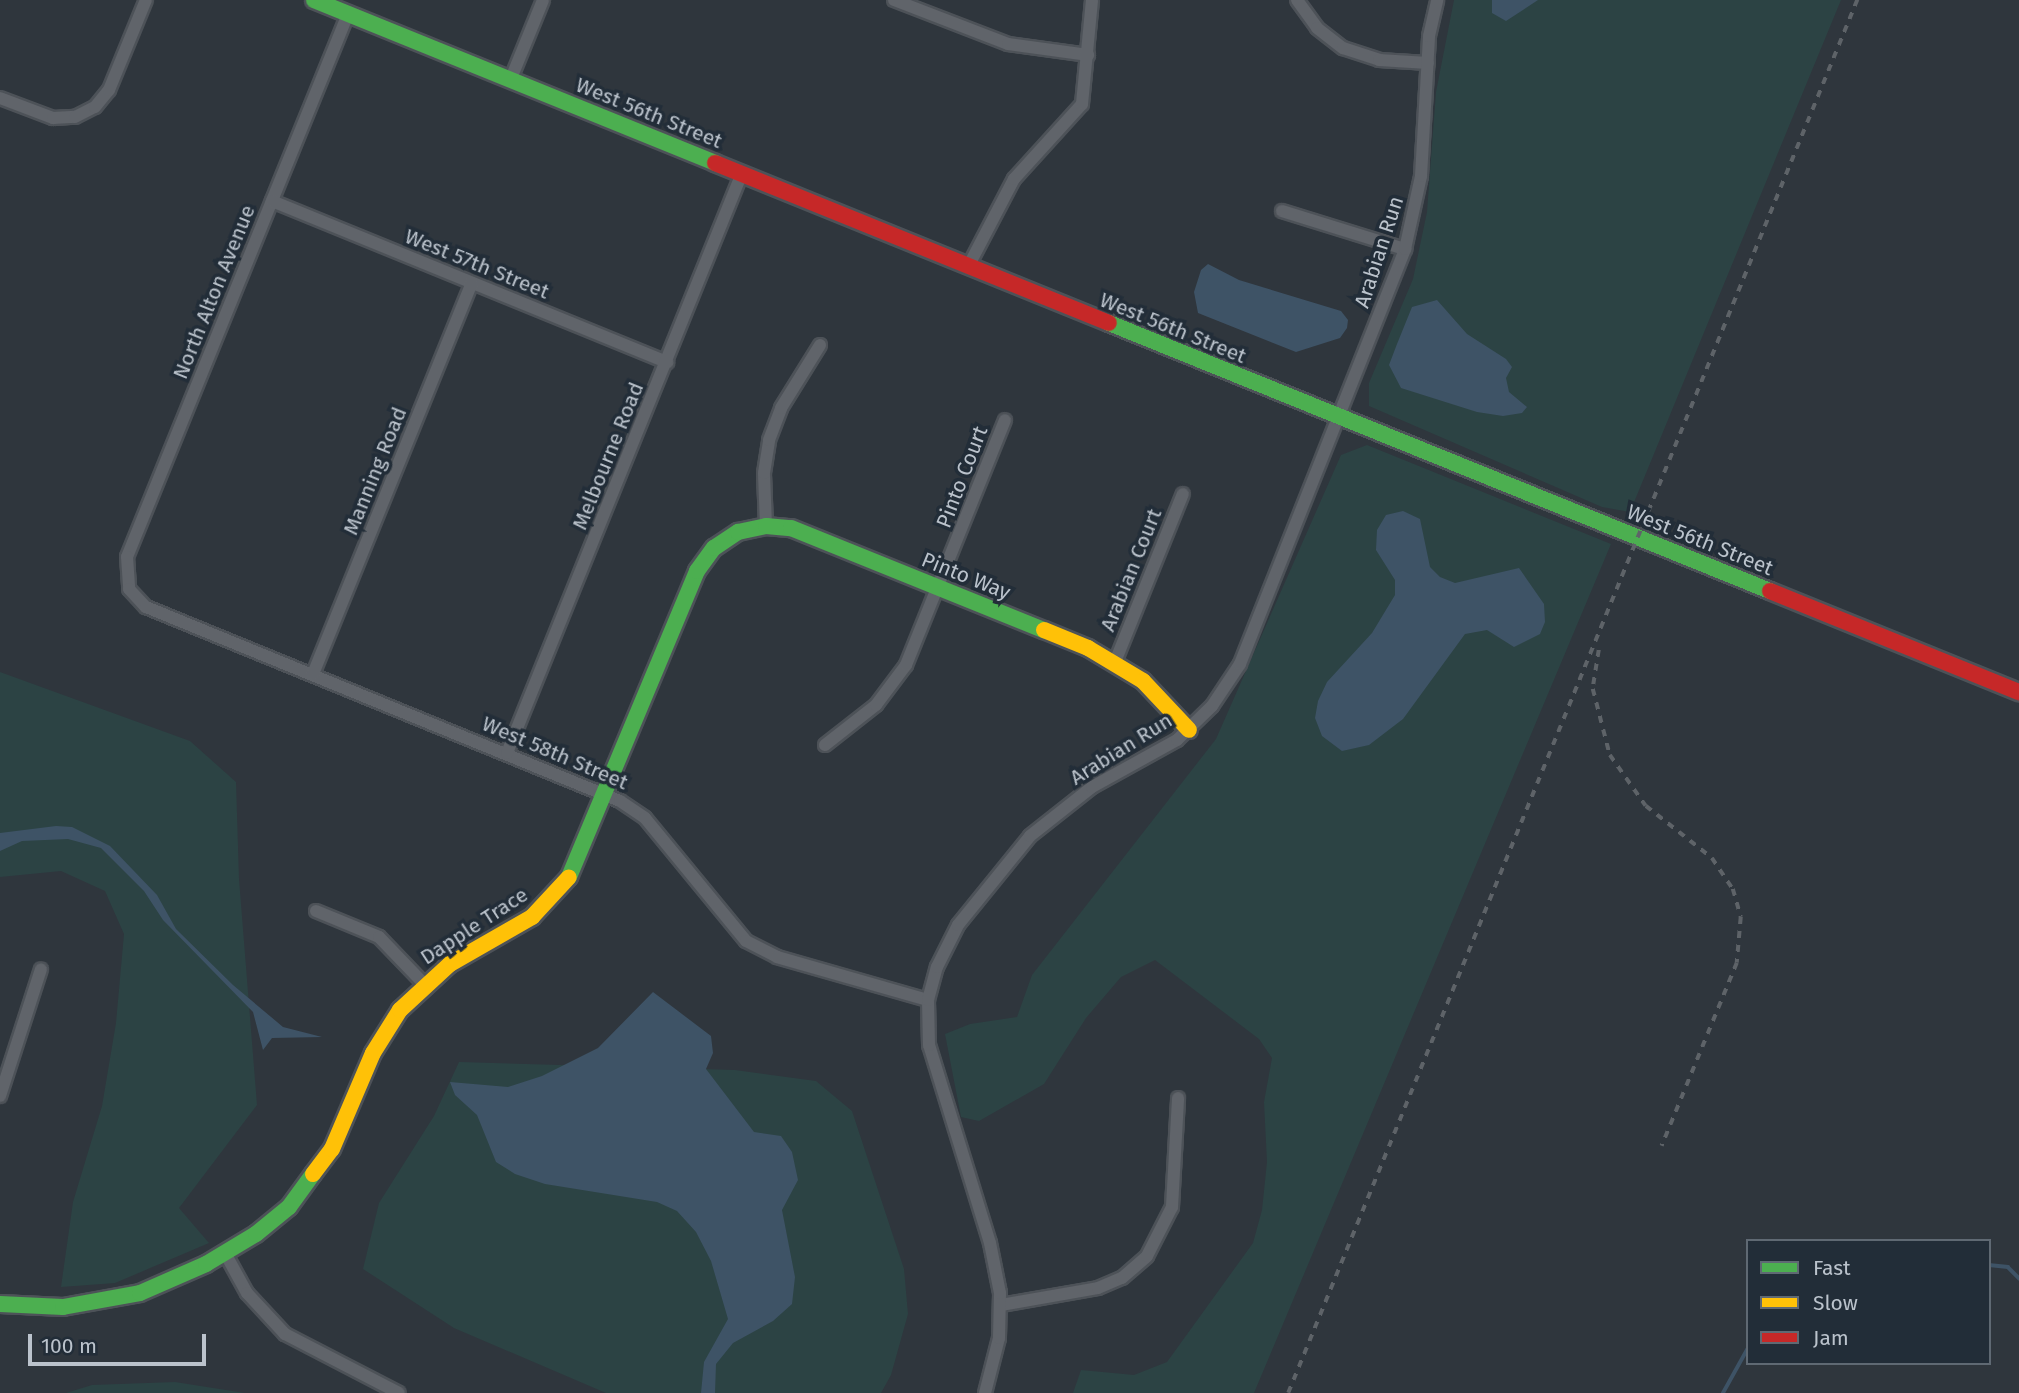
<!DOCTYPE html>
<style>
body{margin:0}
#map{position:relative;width:2019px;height:1393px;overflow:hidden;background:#2f363d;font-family:"Fira Sans",sans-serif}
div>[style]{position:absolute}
.green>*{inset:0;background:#2c4344}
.water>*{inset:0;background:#3e5366}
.stream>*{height:3.5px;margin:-1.75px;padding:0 1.75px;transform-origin:1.75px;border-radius:1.75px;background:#3e5366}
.roads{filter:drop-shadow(2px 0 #4d5258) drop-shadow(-2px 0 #4d5258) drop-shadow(0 2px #4d5258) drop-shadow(0 -2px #4d5258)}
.street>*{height:12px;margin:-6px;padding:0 6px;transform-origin:6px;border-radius:6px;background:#60646a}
.fast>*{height:16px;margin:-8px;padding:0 8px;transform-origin:8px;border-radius:8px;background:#4caf50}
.slow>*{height:16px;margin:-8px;padding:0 8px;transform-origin:8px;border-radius:8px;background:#ffc107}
.jam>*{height:16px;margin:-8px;padding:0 8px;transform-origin:8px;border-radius:8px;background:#c62828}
.rail>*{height:3.5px;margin-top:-1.75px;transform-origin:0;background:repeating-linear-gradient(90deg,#5e6368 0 7px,transparent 0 14px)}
span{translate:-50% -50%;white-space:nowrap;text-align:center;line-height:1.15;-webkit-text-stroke:7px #222d38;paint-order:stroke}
.street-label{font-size:21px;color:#bbc3cc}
.legend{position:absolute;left:1746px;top:1239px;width:245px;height:126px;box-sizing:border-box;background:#222d38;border:2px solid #5f6973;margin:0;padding:9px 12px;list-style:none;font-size:21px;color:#bbc3cc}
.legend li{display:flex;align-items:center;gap:14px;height:35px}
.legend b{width:35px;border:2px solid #5f6973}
.scale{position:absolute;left:28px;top:1334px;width:178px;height:32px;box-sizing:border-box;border:4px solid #bbc3cc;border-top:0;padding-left:9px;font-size:21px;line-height:24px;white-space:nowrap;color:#bbc3cc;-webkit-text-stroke:5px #222d38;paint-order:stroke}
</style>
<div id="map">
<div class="green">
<i style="clip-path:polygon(1454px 0,1841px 0,1630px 512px,1602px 507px,1369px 406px,1369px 383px,1413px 279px,1427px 212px,1436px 92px)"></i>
<i style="clip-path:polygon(1367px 445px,1611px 544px,1254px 1393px,1073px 1393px,1081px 1370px,1134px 1375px,1167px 1362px,1253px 1243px,1262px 1210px,1267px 1162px,1264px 1102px,1272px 1058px,1259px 1039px,1155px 960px,1121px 977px,1086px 1018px,1044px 1084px,979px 1121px,961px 1117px,945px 1034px,970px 1024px,1017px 1017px,1032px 975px,1216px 739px,1341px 455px)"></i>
<i style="clip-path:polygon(0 672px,190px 741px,236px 782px,239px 879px,257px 1105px,179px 1208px,209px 1243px,115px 1283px,61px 1287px,73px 1202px,102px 1106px,116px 1023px,124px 934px,105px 891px,61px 871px,0 877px)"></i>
<i style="clip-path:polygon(459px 1062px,735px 1070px,816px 1081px,852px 1111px,904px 1269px,908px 1314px,891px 1375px,881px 1393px,606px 1393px,454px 1328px,363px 1269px,379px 1203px,434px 1116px)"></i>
<i style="clip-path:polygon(175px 1382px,245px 1393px,66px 1393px,92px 1385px)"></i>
</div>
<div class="water">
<i style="clip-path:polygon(1492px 0,1538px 0,1506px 21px,1492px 13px)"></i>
<i style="clip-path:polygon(1208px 264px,1239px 280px,1341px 311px,1348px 320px,1347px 328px,1340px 338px,1296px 352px,1198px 313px,1194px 292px,1201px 270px)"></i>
<i style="clip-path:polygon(1437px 300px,1467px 334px,1506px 359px,1512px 367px,1506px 378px,1509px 392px,1527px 407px,1522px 413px,1503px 416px,1477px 412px,1401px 388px,1389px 365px,1397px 344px,1412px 307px)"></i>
<i style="clip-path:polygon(1403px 511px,1420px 519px,1430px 567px,1440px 577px,1455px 583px,1519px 568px,1544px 604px,1545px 622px,1540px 634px,1514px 647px,1487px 630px,1465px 634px,1403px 719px,1369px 745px,1342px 751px,1322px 736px,1315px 718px,1318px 701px,1327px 682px,1372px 633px,1395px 595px,1395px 580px,1376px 550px,1377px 530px,1386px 515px)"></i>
<i style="clip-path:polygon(56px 826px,72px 827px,110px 846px,157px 895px,176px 929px,233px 985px,283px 1027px,322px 1037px,272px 1038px,263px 1050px,253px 1012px,163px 920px,144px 891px,101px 848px,68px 839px,22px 841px,0 851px,0 833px)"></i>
<i style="clip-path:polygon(653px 992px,711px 1036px,713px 1053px,706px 1069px,754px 1132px,781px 1136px,792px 1152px,798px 1180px,782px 1210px,795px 1277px,792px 1304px,773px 1321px,733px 1343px,716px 1364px,715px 1393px,701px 1393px,704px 1362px,728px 1319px,711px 1261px,696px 1232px,677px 1211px,657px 1202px,545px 1184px,515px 1174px,496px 1162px,477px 1115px,455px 1095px,450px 1082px,508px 1087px,542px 1076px,598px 1048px)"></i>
</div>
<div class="stream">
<i style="left:1989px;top:1265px;width:19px;rotate:6deg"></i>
<i style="left:2008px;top:1267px;width:16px;rotate:45deg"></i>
<i style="left:1723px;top:1393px;width:51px;rotate:-60.9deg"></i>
</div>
<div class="roads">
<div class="street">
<i style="left:894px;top:0;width:122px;rotate:21.1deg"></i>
<i style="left:1008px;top:44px;width:81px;rotate:7.8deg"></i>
<i style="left:1297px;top:0;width:34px;rotate:54deg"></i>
<i style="left:1317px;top:28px;width:33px;rotate:38deg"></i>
<i style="left:1343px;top:48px;width:38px;rotate:18deg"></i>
<i style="left:1379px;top:60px;width:49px;rotate:3.5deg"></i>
<i style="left:348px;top:14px;width:586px;rotate:112.15deg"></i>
<i style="left:127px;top:557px;width:32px;rotate:86deg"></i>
<i style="left:129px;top:589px;width:25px;rotate:47deg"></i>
<i style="left:146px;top:607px;width:512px;rotate:22.26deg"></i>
<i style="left:620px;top:801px;width:30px;rotate:34deg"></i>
<i style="left:645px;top:818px;width:159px;rotate:50.6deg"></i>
<i style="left:746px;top:941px;width:35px;rotate:27deg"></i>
<i style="left:777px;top:957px;width:157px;rotate:15.9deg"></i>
<i style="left:510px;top:81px;width:87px;rotate:-67.8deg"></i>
<i style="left:0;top:98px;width:57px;rotate:20.7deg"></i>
<i style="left:53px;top:118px;width:22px;rotate:-3deg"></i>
<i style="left:75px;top:117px;width:22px;rotate:-27deg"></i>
<i style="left:95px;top:107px;width:22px;rotate:-51deg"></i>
<i style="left:109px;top:90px;width:97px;rotate:-67.7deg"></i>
<i style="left:272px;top:201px;width:427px;rotate:22.2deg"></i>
<i style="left:1282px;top:211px;width:129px;rotate:17.2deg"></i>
<i style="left:969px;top:265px;width:97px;rotate:-62.4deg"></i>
<i style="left:1014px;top:179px;width:101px;rotate:-47.8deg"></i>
<i style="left:1082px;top:104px;width:104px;rotate:-84.5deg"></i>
<i style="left:766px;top:526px;width:53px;rotate:-92.2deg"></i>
<i style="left:764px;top:473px;width:33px;rotate:-81deg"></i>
<i style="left:769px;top:440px;width:34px;rotate:-69deg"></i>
<i style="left:781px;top:408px;width:74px;rotate:-58.2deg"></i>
<i style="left:1115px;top:662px;width:181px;rotate:-68deg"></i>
<i style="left:313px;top:674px;width:422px;rotate:-67.9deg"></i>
<i style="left:825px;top:745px;width:65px;rotate:-38.1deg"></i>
<i style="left:876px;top:705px;width:50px;rotate:-53.1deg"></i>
<i style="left:906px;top:665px;width:264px;rotate:-68deg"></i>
<i style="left:507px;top:753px;width:626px;rotate:-67.94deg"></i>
<i style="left:316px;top:911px;width:68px;rotate:22.4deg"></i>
<i style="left:379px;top:937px;width:65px;rotate:46.2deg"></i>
<i style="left:0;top:1096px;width:133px;rotate:-72.1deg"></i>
<i style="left:225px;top:1253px;width:46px;rotate:61.2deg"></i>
<i style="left:247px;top:1293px;width:56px;rotate:47.2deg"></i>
<i style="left:285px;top:1334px;width:128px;rotate:27.4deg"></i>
<i style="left:1001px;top:1305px;width:98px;rotate:-9.9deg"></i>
<i style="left:1098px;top:1288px;width:26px;rotate:-23deg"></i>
<i style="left:1122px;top:1278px;width:33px;rotate:-41deg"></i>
<i style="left:1147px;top:1256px;width:55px;rotate:-63deg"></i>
<i style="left:1172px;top:1207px;width:109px;rotate:-86.8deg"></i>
<i style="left:985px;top:1393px;width:57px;rotate:-75.7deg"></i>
<i style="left:999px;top:1338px;width:45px;rotate:-88.7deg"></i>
<i style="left:1000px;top:1293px;width:51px;rotate:-101.3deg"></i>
<i style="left:990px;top:1243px;width:207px;rotate:-107.1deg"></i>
<i style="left:929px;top:1045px;width:45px;rotate:-91.3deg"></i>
<i style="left:928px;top:1000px;width:34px;rotate:-75deg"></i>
<i style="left:937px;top:967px;width:47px;rotate:-63.4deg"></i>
<i style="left:958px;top:925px;width:114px;rotate:-51deg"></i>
<i style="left:1030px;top:836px;width:79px;rotate:-38.3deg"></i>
<i style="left:1092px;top:787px;width:97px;rotate:-28.9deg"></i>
<i style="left:1177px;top:740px;width:49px;rotate:-44.2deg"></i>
<i style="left:1212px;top:706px;width:50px;rotate:-56.3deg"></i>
<i style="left:1240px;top:664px;width:447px;rotate:-68.3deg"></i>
<i style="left:1405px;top:249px;width:75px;rotate:-77.6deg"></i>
<i style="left:1421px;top:176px;width:140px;rotate:-86.7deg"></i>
<i style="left:1429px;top:36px;width:37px;rotate:-77deg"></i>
</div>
<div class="fast">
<i style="left:314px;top:0;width:433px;rotate:22.1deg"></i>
<i style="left:1109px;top:323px;width:713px;rotate:22.07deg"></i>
<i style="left:569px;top:877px;width:332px;rotate:-67.3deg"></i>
<i style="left:697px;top:571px;width:29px;rotate:-54deg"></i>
<i style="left:714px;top:548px;width:29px;rotate:-34deg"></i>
<i style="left:738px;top:532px;width:29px;rotate:-12deg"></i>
<i style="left:766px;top:526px;width:25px;rotate:5deg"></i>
<i style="left:791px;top:528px;width:273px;rotate:22deg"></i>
<i style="left:0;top:1304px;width:63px;rotate:2.7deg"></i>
<i style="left:63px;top:1307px;width:78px;rotate:-10.3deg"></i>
<i style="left:140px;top:1293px;width:72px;rotate:-23.7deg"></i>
<i style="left:206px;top:1264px;width:58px;rotate:-31deg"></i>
<i style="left:256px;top:1234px;width:43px;rotate:-39.3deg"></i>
<i style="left:289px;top:1207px;width:41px;rotate:-54deg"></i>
</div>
<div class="slow">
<i style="left:1044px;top:630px;width:48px;rotate:22.2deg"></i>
<i style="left:1088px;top:648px;width:64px;rotate:31deg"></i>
<i style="left:1143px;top:681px;width:67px;rotate:46.8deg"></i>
<i style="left:313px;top:1174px;width:31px;rotate:-53deg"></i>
<i style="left:332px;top:1149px;width:104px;rotate:-66.9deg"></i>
<i style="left:373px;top:1053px;width:51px;rotate:-57.9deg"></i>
<i style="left:400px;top:1010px;width:68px;rotate:-42.6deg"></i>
<i style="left:450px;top:964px;width:95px;rotate:-29.8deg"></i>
<i style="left:532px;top:917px;width:54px;rotate:-47.2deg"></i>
</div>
<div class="jam">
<i style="left:715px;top:163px;width:425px;rotate:22.1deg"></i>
<i style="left:1770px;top:591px;width:269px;rotate:22.1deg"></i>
</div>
</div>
<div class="rail">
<i style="left:1599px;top:650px;width:39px;rotate:99deg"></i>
<i style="left:1593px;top:689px;width:68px;rotate:75.6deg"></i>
<i style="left:1610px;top:755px;width:62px;rotate:54.8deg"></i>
<i style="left:1646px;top:806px;width:84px;rotate:38.2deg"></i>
<i style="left:1712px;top:858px;width:37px;rotate:56deg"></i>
<i style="left:1733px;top:889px;width:29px;rotate:74deg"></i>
<i style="left:1741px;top:917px;width:46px;rotate:95deg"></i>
<i style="left:1737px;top:963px;width:198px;rotate:112.3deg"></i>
<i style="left:1288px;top:1393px;width:1505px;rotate:-67.78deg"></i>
</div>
<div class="street-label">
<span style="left:649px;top:113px;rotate:22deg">West 56th Street</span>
<span style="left:1379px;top:252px;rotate:-72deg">Arabian Run</span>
<span style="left:477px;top:264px;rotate:22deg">West 57th Street</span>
<span style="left:214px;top:292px;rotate:-68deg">North Alton Avenue</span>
<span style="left:1173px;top:328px;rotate:22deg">West 56th Street</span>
<span style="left:608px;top:456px;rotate:-68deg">Melbourne Road</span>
<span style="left:375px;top:471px;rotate:-68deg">Manning Road</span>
<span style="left:962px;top:477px;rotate:-69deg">Pinto Court</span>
<span style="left:1700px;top:540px;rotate:22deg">West 56th Street</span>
<span style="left:1131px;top:570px;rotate:-68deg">Arabian Court</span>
<span style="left:966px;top:576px;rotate:22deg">Pinto Way</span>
<span style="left:1121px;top:749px;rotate:-32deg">Arabian Run</span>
<span style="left:555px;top:753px;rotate:23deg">West 58th Street</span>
<span style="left:474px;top:926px;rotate:-33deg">Dapple Trace</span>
</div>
<ul class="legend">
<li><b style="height:9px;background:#4caf50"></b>Fast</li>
<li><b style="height:9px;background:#ffc107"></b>Slow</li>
<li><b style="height:9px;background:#c62828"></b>Jam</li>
</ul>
<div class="scale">100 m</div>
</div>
